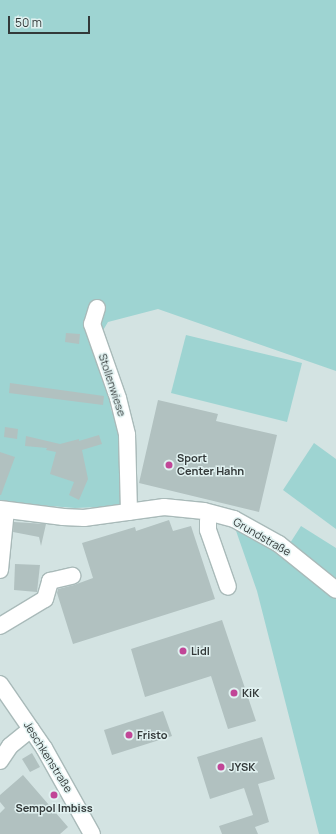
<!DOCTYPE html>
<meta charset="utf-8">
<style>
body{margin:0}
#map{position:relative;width:336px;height:834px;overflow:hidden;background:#d3e3e2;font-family:Manrope,sans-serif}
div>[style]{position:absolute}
.green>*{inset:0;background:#9ed4d2}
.building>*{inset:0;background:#b1c1c0}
.roads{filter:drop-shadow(1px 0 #a9bab9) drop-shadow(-1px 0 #a9bab9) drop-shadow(0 1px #a9bab9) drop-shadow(0 -1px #a9bab9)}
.minor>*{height:16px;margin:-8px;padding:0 8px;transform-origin:8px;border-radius:8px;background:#fff}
.dots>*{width:11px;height:11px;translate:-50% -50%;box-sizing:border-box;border:2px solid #e0f1f0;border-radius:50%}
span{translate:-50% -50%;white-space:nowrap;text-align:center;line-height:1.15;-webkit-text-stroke:3px #e0f1f0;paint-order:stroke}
.street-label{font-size:11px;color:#333939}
.poi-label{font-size:11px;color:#333939;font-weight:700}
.left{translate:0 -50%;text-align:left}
.scale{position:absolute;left:8px;top:16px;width:82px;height:18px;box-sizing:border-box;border:2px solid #333939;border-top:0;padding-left:5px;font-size:12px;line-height:14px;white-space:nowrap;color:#333939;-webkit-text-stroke:3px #e0f1f0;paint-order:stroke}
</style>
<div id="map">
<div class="green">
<i style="clip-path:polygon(0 0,336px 0,336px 371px,158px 309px,108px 322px,102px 332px,111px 410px,120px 426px,122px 506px,75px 508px,0 502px)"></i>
<i style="clip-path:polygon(186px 335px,302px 363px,287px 422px,171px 393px)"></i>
<i style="clip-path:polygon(314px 443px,336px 459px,336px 529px,283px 490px)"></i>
<i style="clip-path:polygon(234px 525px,283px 554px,301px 526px,336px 548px,336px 834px,319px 834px,257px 591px)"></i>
</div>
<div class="building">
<i style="clip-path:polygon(66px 333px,80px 334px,79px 344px,65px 342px)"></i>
<i style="clip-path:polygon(10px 383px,104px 396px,103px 405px,9px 393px)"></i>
<i style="clip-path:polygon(158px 400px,218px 414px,216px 421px,277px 435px,259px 512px,139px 483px)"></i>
<i style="clip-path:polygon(5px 427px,18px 429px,17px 439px,4px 437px)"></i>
<i style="clip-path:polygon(99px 435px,102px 444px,82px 450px,88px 479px,79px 500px,69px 495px,74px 482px,50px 474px,56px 452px,46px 450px,47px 448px,25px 446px,26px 436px,60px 444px,79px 439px,79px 441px)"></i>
<i style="clip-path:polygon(0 452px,15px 457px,1px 495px,0 495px)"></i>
<i style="clip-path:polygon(169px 520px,173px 531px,191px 526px,215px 599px,73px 644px,57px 593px,58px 589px,74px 585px,93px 578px,82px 543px,135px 527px,136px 531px)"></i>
<i style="clip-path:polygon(14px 522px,46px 524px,41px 546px,39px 537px,13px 532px)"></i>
<i style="clip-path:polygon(15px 564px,40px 565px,37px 592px,14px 590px)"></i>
<i style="clip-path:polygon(222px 620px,256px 721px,228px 729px,211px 676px,145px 697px,131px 649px)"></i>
<i style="clip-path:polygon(163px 711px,172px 736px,112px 755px,104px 730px)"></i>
<i style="clip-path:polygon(262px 737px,275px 779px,258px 784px,269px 822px,255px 827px,258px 834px,222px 834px,219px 826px,253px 815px,244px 788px,210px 799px,197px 757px)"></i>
<i style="clip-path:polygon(32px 753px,40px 767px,30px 772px,22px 759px)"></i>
<i style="clip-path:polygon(23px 775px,68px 827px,60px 834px,0 834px,0 813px,5px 808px,0 802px,0 795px)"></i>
</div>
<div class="roads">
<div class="minor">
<i style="left:97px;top:308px;width:17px;rotate:107deg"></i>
<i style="left:92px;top:324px;width:78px;rotate:70.6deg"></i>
<i style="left:118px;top:398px;width:38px;rotate:76deg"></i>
<i style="left:127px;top:435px;width:77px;rotate:88.5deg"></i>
<i style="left:0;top:509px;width:64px;rotate:7.2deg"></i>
<i style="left:63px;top:517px;width:21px;rotate:3deg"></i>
<i style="left:84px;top:518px;width:81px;rotate:-7.8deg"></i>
<i style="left:164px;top:507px;width:40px;rotate:5.7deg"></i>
<i style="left:204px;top:511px;width:31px;rotate:15deg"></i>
<i style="left:234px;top:519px;width:51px;rotate:29.1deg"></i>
<i style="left:279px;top:544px;width:73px;rotate:38.9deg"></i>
<i style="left:210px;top:513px;width:9px;rotate:103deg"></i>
<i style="left:208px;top:522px;width:8px;rotate:90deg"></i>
<i style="left:208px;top:530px;width:60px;rotate:70.7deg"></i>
<i style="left:0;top:570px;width:60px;rotate:-84.3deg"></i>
<i style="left:0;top:626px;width:52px;rotate:-31deg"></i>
<i style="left:45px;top:599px;width:19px;rotate:-74deg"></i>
<i style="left:50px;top:581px;width:23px;rotate:-13deg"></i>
<i style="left:0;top:684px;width:78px;rotate:55.5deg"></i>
<i style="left:44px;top:748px;width:98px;rotate:60.8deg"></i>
<i style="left:0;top:761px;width:18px;rotate:-56deg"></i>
<i style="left:10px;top:746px;width:27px;rotate:-39deg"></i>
</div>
</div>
<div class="dots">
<i style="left:169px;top:465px;background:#c14697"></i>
<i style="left:183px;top:651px;background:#c14697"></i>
<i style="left:234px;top:693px;background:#c14697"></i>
<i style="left:129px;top:735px;background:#c14697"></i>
<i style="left:221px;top:767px;background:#c14697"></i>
<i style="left:54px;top:795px;background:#c14697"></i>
</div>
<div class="street-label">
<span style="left:112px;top:385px;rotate:72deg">Stollenwiese</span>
<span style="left:262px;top:537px;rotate:30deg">Grundstraße</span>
<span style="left:48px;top:757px;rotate:58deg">Jeschkenstraße</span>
</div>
<div class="poi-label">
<span class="left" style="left:177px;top:465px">Sport<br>Center Hahn</span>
<span class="left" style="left:191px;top:651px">Lidl</span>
<span class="left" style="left:242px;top:693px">KiK</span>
<span class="left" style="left:137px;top:735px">Fristo</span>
<span class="left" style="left:229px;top:767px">JYSK</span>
<span style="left:54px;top:808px">Sempol Imbiss</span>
</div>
<div class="scale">50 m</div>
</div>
